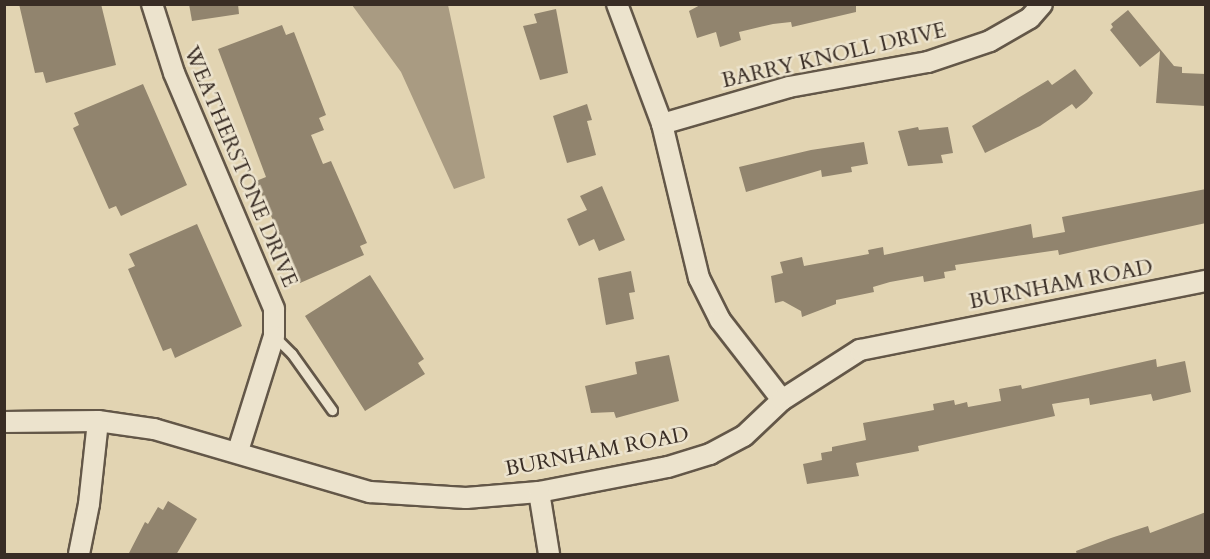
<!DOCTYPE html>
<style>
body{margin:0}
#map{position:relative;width:1210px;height:559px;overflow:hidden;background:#e2d4b2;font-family:Cardo,serif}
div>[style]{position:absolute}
.water>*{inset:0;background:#a99b82}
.building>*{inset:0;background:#91846e}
.roads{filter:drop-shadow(2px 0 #635748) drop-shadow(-2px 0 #635748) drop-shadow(0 2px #635748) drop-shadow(0 -2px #635748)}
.lane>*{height:9px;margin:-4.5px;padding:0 4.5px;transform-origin:4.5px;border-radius:4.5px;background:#ece3cd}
.street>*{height:20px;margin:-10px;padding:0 10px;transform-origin:10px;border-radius:10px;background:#ece3cd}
span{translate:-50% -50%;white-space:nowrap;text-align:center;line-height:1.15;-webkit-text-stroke:5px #ece3cd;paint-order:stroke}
.street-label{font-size:21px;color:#392d25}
.frame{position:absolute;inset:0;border:6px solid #392d25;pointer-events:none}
</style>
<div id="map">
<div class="water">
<i style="clip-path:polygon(352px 5px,448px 5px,485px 178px,454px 189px,401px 72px)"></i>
</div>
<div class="building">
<i style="clip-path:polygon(19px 4px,101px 4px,116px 65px,46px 83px,43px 72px,35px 73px)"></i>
<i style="clip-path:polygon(189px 4px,238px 4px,239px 14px,192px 21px)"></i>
<i style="clip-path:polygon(702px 4px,856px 4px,856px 12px,792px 27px,791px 22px,773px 24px,739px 32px,741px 40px,720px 47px,716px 32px,697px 38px,689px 11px)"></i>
<i style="clip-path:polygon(556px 9px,568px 73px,540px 80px,523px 26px,537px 23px,534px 14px)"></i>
<i style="clip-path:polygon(1128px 10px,1174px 66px,1182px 67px,1182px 73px,1206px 74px,1206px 106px,1156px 103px,1160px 51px,1140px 67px,1110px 30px,1113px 27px,1111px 24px)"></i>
<i style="clip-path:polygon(282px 25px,286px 35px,294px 32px,326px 115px,319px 118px,324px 130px,311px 135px,323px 164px,331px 161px,367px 243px,360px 246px,364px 255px,300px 283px,256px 181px,266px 177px,218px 49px)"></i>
<i style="clip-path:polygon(1075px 69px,1093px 93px,1087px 100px,1076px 109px,1072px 104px,1040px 126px,985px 153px,972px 126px,1048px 80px,1052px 85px)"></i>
<i style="clip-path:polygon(143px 84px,187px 185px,121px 216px,116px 206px,109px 209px,73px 128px,79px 125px,74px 113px)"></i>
<i style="clip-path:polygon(587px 104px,592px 120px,587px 121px,596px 155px,567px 163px,553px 116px)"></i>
<i style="clip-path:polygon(918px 127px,919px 130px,948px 127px,953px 153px,941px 155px,943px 163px,908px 166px,898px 131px)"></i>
<i style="clip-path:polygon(864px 142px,868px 164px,851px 167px,852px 172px,822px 177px,821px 170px,746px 192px,739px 167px,811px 150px)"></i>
<i style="clip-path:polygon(602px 186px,625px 240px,599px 251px,594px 239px,579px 246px,567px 219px,587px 210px,580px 196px)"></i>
<i style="clip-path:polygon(1206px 189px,1206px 223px,1059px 255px,1058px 250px,955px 265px,956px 270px,944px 272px,945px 278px,924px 282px,923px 276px,890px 282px,873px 287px,874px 292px,836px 300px,836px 304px,802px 317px,801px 311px,783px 301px,775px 303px,771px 276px,783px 273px,780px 262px,802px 257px,804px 266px,869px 254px,868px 250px,883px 247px,884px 255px,1031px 224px,1033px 238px,1065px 232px,1062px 217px)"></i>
<i style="clip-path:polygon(197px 224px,242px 326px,175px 358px,171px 348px,163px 351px,128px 269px,135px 266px,129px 254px)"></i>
<i style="clip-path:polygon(631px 271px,635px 292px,629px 293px,634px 319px,606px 325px,598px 278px)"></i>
<i style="clip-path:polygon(370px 275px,424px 359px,418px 363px,425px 374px,365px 411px,305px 316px)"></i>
<i style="clip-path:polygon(669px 355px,679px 401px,616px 418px,614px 412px,591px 413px,585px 386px,637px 374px,635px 362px)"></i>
<i style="clip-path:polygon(1156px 359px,1157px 367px,1185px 361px,1191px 392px,1153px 401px,1151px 394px,1090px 405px,1089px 398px,1052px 404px,1055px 416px,918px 446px,919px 451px,856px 463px,859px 476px,807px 484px,803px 464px,822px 460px,821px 453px,832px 451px,832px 447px,866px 440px,863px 423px,934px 410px,933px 404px,954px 400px,955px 405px,967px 402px,968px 407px,1001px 401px,999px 389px,1021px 385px,1022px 389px)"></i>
<i style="clip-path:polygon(168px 501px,197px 519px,176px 555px,128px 555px,145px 522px,148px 524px,158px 507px,163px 510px)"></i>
<i style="clip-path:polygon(1206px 512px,1206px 555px,1077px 555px,1076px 551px,1111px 538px,1148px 526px,1150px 533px)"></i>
</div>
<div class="roads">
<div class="lane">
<i style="left:274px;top:336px;width:25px;rotate:45deg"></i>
<i style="left:292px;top:354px;width:69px;rotate:54.5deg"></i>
</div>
<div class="street">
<i style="left:152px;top:4px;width:72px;rotate:72.3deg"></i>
<i style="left:174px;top:73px;width:256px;rotate:67deg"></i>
<i style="left:274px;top:309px;width:27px;rotate:90deg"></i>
<i style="left:274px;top:336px;width:121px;rotate:107.4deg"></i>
<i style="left:617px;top:4px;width:128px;rotate:69.4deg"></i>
<i style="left:662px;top:124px;width:158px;rotate:76.5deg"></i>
<i style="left:699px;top:278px;width:47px;rotate:63.4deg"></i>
<i style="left:720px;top:320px;width:101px;rotate:52.2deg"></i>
<i style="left:662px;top:124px;width:132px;rotate:-16.2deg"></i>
<i style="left:789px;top:87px;width:141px;rotate:-10.2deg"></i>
<i style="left:928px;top:62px;width:65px;rotate:-18.7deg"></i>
<i style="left:990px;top:41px;width:46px;rotate:-29.9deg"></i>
<i style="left:1030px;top:18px;width:18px;rotate:-49deg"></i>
<i style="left:4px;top:422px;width:94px;rotate:-0.6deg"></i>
<i style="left:98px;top:421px;width:57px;rotate:8.1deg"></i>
<i style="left:154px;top:429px;width:225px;rotate:16.3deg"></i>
<i style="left:370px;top:492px;width:96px;rotate:3.6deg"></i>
<i style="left:466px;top:498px;width:73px;rotate:-4.7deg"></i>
<i style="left:539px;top:492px;width:131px;rotate:-11deg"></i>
<i style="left:668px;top:467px;width:44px;rotate:-17.2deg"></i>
<i style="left:710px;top:454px;width:38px;rotate:-28deg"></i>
<i style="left:744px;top:436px;width:52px;rotate:-43.5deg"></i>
<i style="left:782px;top:400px;width:93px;rotate:-32.7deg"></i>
<i style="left:860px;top:350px;width:353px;rotate:-11.3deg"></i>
<i style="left:539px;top:492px;width:63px;rotate:80.8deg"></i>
<i style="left:79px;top:554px;width:51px;rotate:-78.7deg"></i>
<i style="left:89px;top:504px;width:83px;rotate:-83.8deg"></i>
</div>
</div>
<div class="street-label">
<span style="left:834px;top:56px;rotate:-13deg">BARRY KNOLL DRIVE</span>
<span style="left:240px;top:167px;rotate:67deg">WEATHERSTONE DRIVE</span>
<span style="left:1061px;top:285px;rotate:-11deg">BURNHAM ROAD</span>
<span style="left:597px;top:452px;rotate:-11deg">BURNHAM ROAD</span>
</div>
<div class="frame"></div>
</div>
